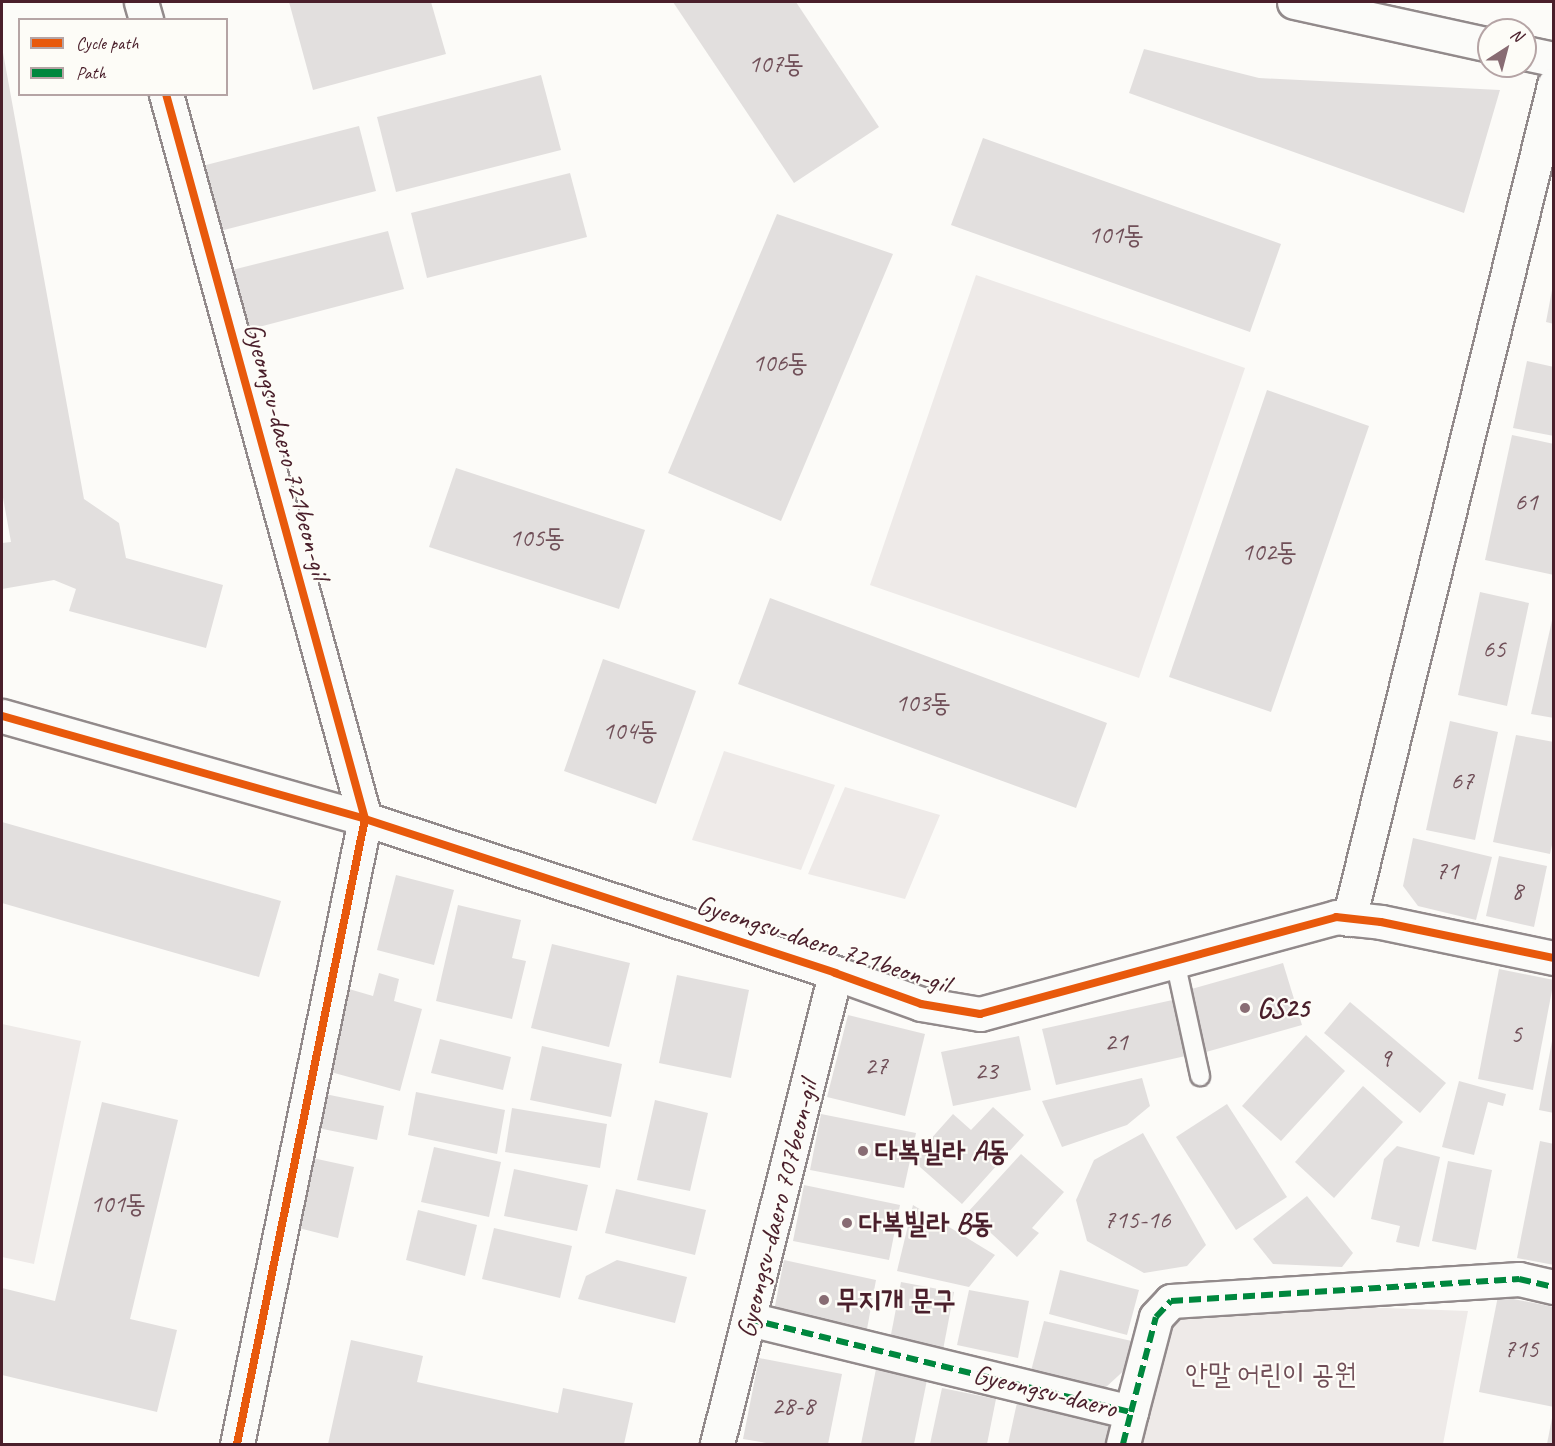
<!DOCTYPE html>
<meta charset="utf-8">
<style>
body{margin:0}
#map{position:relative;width:1555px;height:1446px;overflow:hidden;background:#fcfbf8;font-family:Caveat,"Poor Story",sans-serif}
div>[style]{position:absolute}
.green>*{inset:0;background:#eeeae8}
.building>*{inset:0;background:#e2dfde}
.roads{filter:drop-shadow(2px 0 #928a8b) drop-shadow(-2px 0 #928a8b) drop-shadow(0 2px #928a8b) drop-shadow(0 -2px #928a8b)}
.service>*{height:18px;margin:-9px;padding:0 9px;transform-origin:9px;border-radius:9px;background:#fbfbf9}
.minor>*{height:33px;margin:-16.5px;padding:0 16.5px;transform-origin:16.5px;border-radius:16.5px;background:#fbfbf9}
.quiet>*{height:6px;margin-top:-3px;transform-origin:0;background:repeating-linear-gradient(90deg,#00873e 0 12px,transparent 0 18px)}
.cycleway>*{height:8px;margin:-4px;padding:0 4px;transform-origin:4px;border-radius:4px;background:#e8590c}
.dots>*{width:16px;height:16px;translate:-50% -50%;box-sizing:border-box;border:3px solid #fdfcf7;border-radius:50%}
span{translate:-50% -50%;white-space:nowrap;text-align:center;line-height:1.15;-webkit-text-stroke:4.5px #fdfcf7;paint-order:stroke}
.number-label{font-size:26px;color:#704f58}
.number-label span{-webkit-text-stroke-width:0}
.street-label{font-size:28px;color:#4a1f2b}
.poi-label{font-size:28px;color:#4a1f2b;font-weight:700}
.left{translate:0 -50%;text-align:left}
.park-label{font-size:28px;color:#704e57}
.frame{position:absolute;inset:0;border:3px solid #4a1f2b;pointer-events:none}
.legend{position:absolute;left:18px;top:18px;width:210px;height:78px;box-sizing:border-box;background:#fdfcf7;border:2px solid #b5a4a5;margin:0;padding:8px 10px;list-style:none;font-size:18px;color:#4a1f2b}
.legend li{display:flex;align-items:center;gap:12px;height:30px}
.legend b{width:30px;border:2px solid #b5a4a5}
.north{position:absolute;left:1477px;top:18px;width:60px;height:60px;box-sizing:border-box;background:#fdfcf7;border:2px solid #b5a4a5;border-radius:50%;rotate:36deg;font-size:16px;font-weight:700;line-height:24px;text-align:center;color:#4a1f2b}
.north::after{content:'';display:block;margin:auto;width:21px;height:27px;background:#886c73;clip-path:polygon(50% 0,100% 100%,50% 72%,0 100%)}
</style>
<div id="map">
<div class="green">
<i style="clip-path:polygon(976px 275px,1245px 368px,1139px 678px,870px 585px)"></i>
<i style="clip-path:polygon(724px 751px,835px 785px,801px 870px,692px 840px)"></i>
<i style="clip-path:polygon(845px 787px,940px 815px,905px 899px,808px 874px)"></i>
<i style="clip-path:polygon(2px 1024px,81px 1041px,34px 1264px,2px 1257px)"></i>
<i style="clip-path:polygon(1248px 1303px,1468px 1311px,1443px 1444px,1132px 1444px,1164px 1319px)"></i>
</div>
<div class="building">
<i style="clip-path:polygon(289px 2px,431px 2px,446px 54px,313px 90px)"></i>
<i style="clip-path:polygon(673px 2px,796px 2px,879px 127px,794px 183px)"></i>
<i style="clip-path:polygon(2px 47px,84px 499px,119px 523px,126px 558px,223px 585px,206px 648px,69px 611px,76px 589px,54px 580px,2px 589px,2px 543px,11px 542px,2px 492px)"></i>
<i style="clip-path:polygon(1144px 49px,1259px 78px,1500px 90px,1464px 213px,1129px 93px)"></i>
<i style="clip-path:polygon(541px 75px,561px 150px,396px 192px,377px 117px)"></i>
<i style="clip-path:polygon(359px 126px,376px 191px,220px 231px,202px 166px)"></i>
<i style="clip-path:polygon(983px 138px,1281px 244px,1250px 332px,951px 225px)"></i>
<i style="clip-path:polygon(570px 173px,587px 237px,427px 278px,411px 213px)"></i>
<i style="clip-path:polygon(777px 214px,893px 254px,781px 521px,668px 473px)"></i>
<i style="clip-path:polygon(388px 231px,404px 289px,247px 330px,232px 270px)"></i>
<i style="clip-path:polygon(1552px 290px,1554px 290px,1554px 324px,1546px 322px)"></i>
<i style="clip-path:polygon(1527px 361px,1554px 367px,1554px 436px,1513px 428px)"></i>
<i style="clip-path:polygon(1267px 390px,1369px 426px,1271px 712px,1169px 677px)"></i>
<i style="clip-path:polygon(1512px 435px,1554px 444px,1554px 575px,1485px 560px)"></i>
<i style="clip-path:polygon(456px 468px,645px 530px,619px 609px,429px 547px)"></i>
<i style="clip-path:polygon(1480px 592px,1529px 603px,1507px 706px,1458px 695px)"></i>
<i style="clip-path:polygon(770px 598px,1107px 723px,1076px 808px,738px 684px)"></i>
<i style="clip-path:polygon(1553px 616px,1554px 616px,1554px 718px,1531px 714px)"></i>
<i style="clip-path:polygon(603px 659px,696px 691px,656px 804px,564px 771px)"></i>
<i style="clip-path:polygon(1450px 721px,1498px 732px,1475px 840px,1426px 830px)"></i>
<i style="clip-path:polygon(1516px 735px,1554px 742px,1554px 836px,1550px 854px,1493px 842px)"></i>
<i style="clip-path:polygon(2px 822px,281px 901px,259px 977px,2px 903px)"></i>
<i style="clip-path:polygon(1413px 838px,1492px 857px,1476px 920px,1418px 906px,1403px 886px)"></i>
<i style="clip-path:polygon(1499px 856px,1547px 866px,1534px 927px,1486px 916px)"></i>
<i style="clip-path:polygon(396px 875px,454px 890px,434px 965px,377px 950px)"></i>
<i style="clip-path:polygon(458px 905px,521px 920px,512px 958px,526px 961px,512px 1019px,436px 1001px)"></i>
<i style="clip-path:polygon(552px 944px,630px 963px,609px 1047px,531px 1028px)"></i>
<i style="clip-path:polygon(1283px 963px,1302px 1025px,1206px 1052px,1188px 990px)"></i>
<i style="clip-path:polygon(1499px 969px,1554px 980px,1533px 1090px,1478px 1079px)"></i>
<i style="clip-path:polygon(379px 973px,399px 979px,394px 1001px,422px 1009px,400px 1091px,327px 1071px,349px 989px,373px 996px)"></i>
<i style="clip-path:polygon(677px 975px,749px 990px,731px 1078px,659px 1063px)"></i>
<i style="clip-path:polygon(1177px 999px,1190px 1055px,1056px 1085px,1042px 1029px)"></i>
<i style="clip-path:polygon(1350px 1002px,1446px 1083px,1420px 1113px,1324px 1033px)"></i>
<i style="clip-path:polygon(848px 1015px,925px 1034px,905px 1116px,827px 1097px)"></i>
<i style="clip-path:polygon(1306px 1035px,1345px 1071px,1281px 1141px,1242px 1106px)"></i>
<i style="clip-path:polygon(1019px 1036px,1031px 1090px,953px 1106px,941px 1052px)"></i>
<i style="clip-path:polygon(440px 1039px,511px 1057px,503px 1090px,431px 1073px)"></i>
<i style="clip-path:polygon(1552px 1041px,1554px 1042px,1554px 1113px,1539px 1110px)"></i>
<i style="clip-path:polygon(542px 1046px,622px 1064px,611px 1117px,530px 1100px)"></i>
<i style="clip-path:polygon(1142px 1078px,1150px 1106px,1127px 1125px,1062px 1147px,1042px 1101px)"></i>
<i style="clip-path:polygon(1459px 1081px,1506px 1094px,1503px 1106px,1488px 1102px,1474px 1155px,1442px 1147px)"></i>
<i style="clip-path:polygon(1363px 1086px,1403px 1122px,1334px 1198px,1295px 1162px)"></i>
<i style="clip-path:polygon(416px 1092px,505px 1110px,497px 1154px,408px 1135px)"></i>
<i style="clip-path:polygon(320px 1093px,384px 1106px,377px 1140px,313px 1127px)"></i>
<i style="clip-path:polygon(655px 1100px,708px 1113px,690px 1191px,637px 1180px)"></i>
<i style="clip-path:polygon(102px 1102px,178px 1120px,130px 1319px,177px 1330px,157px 1412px,2px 1375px,2px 1288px,55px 1301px)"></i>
<i style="clip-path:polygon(1227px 1104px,1287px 1197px,1236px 1230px,1176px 1137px)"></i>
<i style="clip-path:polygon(993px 1107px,1024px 1135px,962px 1204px,912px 1160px,953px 1114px,971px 1130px)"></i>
<i style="clip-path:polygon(512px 1108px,607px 1124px,600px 1168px,505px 1152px)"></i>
<i style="clip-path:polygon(821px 1114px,916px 1133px,904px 1188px,810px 1170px)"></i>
<i style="clip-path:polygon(1143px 1133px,1206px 1245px,1187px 1266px,1144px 1273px,1087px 1241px,1076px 1200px,1094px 1160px)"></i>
<i style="clip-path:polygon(1540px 1141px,1554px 1144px,1554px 1265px,1517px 1258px)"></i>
<i style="clip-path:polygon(1397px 1146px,1440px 1157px,1419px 1247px,1396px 1242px,1400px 1226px,1371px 1219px,1384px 1159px)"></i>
<i style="clip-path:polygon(434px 1147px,501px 1162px,489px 1217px,421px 1202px)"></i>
<i style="clip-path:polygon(1021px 1154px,1064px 1192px,1032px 1228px,1039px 1233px,1017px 1257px,968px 1212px)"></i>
<i style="clip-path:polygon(308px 1157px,354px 1167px,338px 1238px,291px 1226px)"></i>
<i style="clip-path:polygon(1448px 1161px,1492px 1170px,1476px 1250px,1432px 1241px)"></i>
<i style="clip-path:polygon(514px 1169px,588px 1185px,577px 1231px,504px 1216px)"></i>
<i style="clip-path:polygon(804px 1185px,900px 1205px,889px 1260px,793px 1241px)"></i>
<i style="clip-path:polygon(616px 1189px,706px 1210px,695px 1255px,605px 1233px)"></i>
<i style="clip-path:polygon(1307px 1196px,1353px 1253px,1342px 1267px,1273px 1264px,1253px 1239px)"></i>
<i style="clip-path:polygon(913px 1205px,995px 1255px,969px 1287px,897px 1271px)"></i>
<i style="clip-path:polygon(418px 1210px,477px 1225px,465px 1276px,406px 1260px)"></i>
<i style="clip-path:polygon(494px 1228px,572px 1246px,560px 1298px,482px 1279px)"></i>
<i style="clip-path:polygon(617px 1260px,687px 1277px,675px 1323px,578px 1299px,586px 1276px)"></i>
<i style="clip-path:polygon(784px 1260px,876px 1280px,865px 1340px,772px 1321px)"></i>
<i style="clip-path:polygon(1060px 1270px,1139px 1290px,1127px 1335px,1049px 1314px)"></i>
<i style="clip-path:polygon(901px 1282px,954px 1292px,943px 1350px,890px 1340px)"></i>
<i style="clip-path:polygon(969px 1290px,1029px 1301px,1018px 1358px,957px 1345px)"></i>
<i style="clip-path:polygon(1498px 1296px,1554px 1307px,1554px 1407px,1479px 1392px)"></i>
<i style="clip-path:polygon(1044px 1321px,1136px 1342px,1130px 1365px,1105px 1388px,1031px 1371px)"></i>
<i style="clip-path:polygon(351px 1340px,423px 1356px,417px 1382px,558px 1413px,563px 1388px,633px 1403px,624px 1444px,328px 1444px)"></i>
<i style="clip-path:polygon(759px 1358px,842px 1374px,828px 1444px,772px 1444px,743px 1439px)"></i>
<i style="clip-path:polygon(877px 1364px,928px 1375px,914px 1444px,861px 1444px)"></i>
<i style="clip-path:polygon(942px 1388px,996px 1399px,987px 1444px,930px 1444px)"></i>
<i style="clip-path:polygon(1018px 1398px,1112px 1418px,1107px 1444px,1008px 1444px)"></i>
<i style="clip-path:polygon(1552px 1418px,1554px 1444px,1547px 1444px)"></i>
</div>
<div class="roads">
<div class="service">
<i style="left:1175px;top:961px;width:118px;rotate:77.7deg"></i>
</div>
<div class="minor">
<i style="left:141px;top:2px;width:19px;rotate:74deg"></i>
<i style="left:1294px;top:2px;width:200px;rotate:12.4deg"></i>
<i style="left:1525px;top:53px;width:30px;rotate:12deg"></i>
<i style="left:166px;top:94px;width:752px;rotate:74.65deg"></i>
<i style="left:365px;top:819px;width:638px;rotate:101.57deg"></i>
<i style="left:2px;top:716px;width:377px;rotate:15.8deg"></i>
<i style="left:365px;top:819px;width:495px;rotate:18.1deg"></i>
<i style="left:835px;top:973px;width:91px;rotate:19.8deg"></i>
<i style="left:921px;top:1004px;width:60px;rotate:9.6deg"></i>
<i style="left:980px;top:1014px;width:369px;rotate:-15.2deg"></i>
<i style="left:1336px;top:917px;width:45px;rotate:6.3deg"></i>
<i style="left:1381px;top:922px;width:177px;rotate:11.8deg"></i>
<i style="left:1349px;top:919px;width:859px;rotate:-76.19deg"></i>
<i style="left:749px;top:1319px;width:393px;rotate:13.7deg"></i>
<i style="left:1131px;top:1412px;width:98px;rotate:-75.3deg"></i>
<i style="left:1156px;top:1317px;width:22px;rotate:-47deg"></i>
<i style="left:1171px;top:1301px;width:349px;rotate:-3.6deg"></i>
<i style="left:1519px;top:1279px;width:36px;rotate:13deg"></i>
<i style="left:717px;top:1444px;width:486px;rotate:-75.9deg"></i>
<i style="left:1123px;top:1444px;width:33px;rotate:-76deg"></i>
</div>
</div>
<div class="quiet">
<i style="left:749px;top:1319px;width:393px;rotate:13.7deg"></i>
<i style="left:1131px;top:1412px;width:98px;rotate:-75.3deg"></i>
<i style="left:1156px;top:1317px;width:22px;rotate:-47deg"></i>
<i style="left:1171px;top:1301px;width:349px;rotate:-3.6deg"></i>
<i style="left:1519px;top:1279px;width:36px;rotate:13deg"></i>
<i style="left:1123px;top:1444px;width:33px;rotate:-76deg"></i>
</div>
<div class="cycleway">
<i style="left:166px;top:94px;width:752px;rotate:74.65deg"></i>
<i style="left:365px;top:819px;width:638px;rotate:101.57deg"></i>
<i style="left:2px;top:716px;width:377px;rotate:15.8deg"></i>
<i style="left:365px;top:819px;width:495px;rotate:18.1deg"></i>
<i style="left:835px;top:973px;width:91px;rotate:19.8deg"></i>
<i style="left:921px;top:1004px;width:60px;rotate:9.6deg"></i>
<i style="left:980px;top:1014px;width:369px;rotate:-15.2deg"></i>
<i style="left:1336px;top:917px;width:45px;rotate:6.3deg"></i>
<i style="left:1381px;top:922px;width:177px;rotate:11.8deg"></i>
</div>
<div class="dots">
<i style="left:1245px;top:1008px;background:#886c73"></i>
<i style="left:863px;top:1151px;background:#886c73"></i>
<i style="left:847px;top:1223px;background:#886c73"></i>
<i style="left:824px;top:1300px;background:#886c73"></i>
</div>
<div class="number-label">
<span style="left:776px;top:64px">107동</span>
<span style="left:1116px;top:235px">101동</span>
<span style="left:780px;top:363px">106동</span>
<span style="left:1526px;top:502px">61</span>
<span style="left:537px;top:538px">105동</span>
<span style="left:1269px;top:552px">102동</span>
<span style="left:1494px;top:649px">65</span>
<span style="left:923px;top:703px">103동</span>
<span style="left:630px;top:731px">104동</span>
<span style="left:1462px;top:781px">67</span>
<span style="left:1447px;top:871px">71</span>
<span style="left:1517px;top:891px">8</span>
<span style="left:1516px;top:1034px">5</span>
<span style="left:1116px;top:1042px">21</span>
<span style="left:1385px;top:1058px">9</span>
<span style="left:876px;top:1066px">27</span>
<span style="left:986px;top:1071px">23</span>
<span style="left:118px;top:1204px">101동</span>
<span style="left:1137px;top:1220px">715-16</span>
<span style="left:1521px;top:1349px">715</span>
<span style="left:793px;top:1406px">28-8</span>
</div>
<div class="street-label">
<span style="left:287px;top:451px;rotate:75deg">Gyeongsu-daero 721beon-gil</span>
<span style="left:823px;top:944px;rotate:18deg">Gyeongsu-daero 721beon-gil</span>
<span style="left:777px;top:1209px;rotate:-76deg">Gyeongsu-daero 707beon-gil</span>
<span style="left:1045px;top:1391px;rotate:14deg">Gyeongsu-daero</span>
</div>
<div class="poi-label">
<span class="left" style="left:1257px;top:1008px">GS25</span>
<span class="left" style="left:875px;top:1151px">다복빌라 A동</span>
<span class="left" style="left:859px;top:1223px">다복빌라 B동</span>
<span class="left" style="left:836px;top:1300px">무지개 문구</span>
</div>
<div class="park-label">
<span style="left:1271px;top:1374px">안말 어린이 공원</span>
</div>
<div class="frame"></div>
<ul class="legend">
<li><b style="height:8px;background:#e8590c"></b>Cycle path</li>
<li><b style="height:8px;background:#00873e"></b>Path</li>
</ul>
<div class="north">N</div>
</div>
